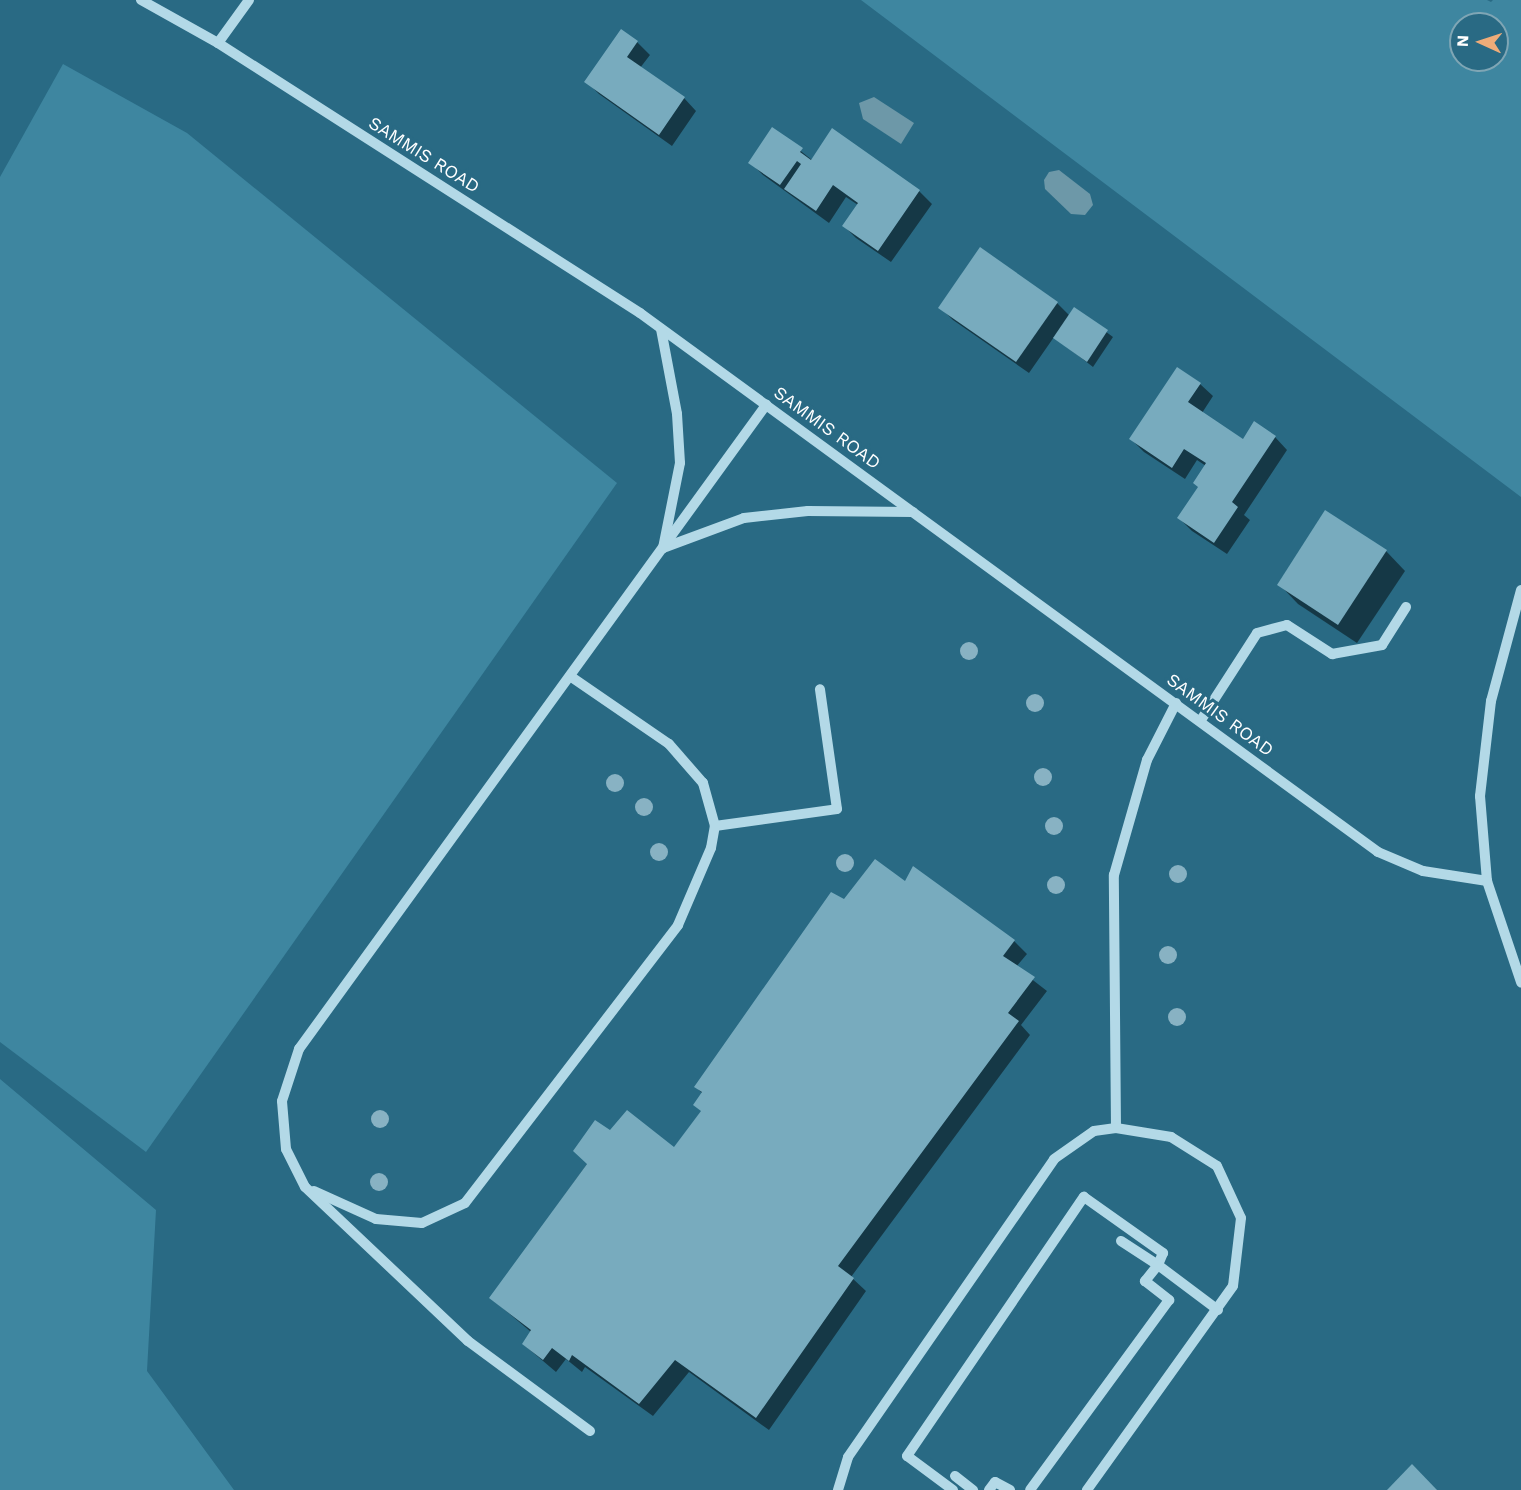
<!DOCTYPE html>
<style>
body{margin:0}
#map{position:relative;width:1521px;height:1490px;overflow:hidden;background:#296a84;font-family:"Work Sans",sans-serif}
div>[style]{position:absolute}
.green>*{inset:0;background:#3e86a0}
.water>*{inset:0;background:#6d98a8}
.shadow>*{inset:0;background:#0007}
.building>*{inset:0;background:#78abbe}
.minor>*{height:10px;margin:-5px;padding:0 5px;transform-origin:5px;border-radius:5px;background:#b3d9e7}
.trees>*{width:18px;height:18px;margin:-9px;border-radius:50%;background:#88b2c3}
span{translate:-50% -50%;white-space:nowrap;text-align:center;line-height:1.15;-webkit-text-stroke:6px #296a84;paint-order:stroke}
.street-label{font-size:18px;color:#fff}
.north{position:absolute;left:1449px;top:12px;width:60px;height:60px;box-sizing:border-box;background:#296a84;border:2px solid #7fa6b5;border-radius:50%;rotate:273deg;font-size:16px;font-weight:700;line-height:24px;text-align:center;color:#fff}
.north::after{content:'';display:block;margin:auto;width:21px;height:27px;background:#eeac79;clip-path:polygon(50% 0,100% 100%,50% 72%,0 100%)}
</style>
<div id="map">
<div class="green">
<i style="clip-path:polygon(evenodd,861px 0,1487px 0,1491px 2px,1493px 0,1521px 0,1521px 497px,861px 0,1461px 24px,1497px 24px,1497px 60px,1461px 60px,1461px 24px)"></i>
<i style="clip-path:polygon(63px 64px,187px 133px,617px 483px,146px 1152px,0 1042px,0 177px)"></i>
<i style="clip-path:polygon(0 1079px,156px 1210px,147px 1371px,234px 1490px,0 1490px)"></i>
</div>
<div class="water">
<i style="clip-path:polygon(874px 97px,914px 123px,901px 144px,863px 119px,859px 103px)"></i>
<i style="clip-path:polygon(1059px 170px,1090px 194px,1093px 205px,1085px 215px,1071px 214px,1045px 189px,1044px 180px,1049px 172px)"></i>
</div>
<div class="shadow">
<i style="clip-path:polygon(637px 42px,650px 55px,640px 68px,684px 98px,696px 111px,672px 146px,599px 94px,586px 81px)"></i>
<i style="clip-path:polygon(773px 129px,812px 160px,919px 191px,932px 204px,891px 262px,856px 238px,844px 226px,858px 205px,846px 197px,829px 223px,763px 175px,750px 162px)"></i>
<i style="clip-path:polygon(1057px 303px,1070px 316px,1075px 309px,1113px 337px,1093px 367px,1054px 337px,1029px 373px,953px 320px,940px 307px)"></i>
<i style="clip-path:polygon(1200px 384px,1213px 396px,1202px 413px,1243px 441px,1275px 437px,1287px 450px,1244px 515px,1250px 520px,1227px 554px,1192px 531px,1179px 518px,1199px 488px,1206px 466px,1197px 460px,1185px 479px,1144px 452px,1131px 439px)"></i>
<i style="clip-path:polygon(1386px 551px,1405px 571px,1357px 643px,1298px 604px,1279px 584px)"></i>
<i style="clip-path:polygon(914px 868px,1014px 941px,1027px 954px,1016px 967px,1047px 991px,1021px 1025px,1030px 1035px,851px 1277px,866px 1291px,769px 1430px,689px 1372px,653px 1416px,585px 1367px,582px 1372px,566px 1359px,556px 1372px,523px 1344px,531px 1332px,491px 1298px,610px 1132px,674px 1150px,702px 1112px,703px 1094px,696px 1087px,844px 901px,905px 884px)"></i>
</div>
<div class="building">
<i style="clip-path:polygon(621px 29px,638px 41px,627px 57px,685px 97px,659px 135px,584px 82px)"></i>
<i style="clip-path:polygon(772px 127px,803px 148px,800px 152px,811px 160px,832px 128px,920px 190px,878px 251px,842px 226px,858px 203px,833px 185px,816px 211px,784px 189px,801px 164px,797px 161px,780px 185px,748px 163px)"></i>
<i style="clip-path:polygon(980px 247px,1058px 302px,1016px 362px,938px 308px)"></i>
<i style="clip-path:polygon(1074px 307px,1108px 330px,1087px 362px,1053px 338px)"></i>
<i style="clip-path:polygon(1177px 367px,1201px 383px,1188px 402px,1243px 439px,1254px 421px,1276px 436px,1232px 502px,1238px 507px,1214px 543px,1177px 518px,1198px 487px,1193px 483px,1206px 463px,1184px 449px,1172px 468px,1129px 439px)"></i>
<i style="clip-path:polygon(1325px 510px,1387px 550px,1338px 625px,1277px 585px)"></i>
<i style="clip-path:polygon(875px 859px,905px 881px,913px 866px,1015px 940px,1003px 956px,1035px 977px,1008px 1013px,1019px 1021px,838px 1266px,854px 1278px,756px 1418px,675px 1360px,639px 1404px,572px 1355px,569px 1361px,552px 1348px,543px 1360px,522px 1344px,531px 1330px,489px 1298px,587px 1164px,573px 1151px,595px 1120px,610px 1130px,627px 1110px,674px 1147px,701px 1111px,693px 1105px,702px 1092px,694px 1087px,831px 892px,844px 899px)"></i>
<i style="clip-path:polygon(1412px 1464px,1437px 1490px,1387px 1490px)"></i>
</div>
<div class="minor">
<i style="left:141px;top:0;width:88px;rotate:29.2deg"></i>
<i style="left:218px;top:43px;width:501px;rotate:32.61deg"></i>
<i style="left:640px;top:313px;width:914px;rotate:36.14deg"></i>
<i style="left:1378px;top:852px;width:49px;rotate:22.9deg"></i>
<i style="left:1423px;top:871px;width:65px;rotate:8.9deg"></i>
<i style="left:218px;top:43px;width:53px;rotate:-54.2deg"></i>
<i style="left:661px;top:329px;width:86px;rotate:79.3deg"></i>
<i style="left:677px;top:414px;width:49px;rotate:86.5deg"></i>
<i style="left:680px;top:463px;width:87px;rotate:101.3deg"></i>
<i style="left:663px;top:548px;width:86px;rotate:-20.3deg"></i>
<i style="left:744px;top:518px;width:64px;rotate:-6.2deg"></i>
<i style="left:808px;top:511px;width:105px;rotate:0.5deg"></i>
<i style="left:1521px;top:590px;width:115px;rotate:105.1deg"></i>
<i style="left:1491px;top:701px;width:96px;rotate:96.6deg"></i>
<i style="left:1480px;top:796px;width:85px;rotate:85.3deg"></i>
<i style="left:1487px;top:881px;width:107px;rotate:71.4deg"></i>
<i style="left:1201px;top:720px;width:103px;rotate:-57.2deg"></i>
<i style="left:1257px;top:633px;width:31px;rotate:-15deg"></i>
<i style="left:1287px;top:625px;width:54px;rotate:32.8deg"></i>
<i style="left:1332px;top:654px;width:51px;rotate:-10.2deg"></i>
<i style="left:1382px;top:645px;width:45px;rotate:-57.7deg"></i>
<i style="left:715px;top:826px;width:123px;rotate:-7.9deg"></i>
<i style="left:837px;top:809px;width:121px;rotate:-98.1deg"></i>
<i style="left:1116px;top:1128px;width:253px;rotate:-90.5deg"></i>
<i style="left:1114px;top:875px;width:120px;rotate:-74deg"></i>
<i style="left:1147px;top:760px;width:64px;rotate:-63deg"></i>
<i style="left:314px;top:1191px;width:68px;rotate:24.3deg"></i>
<i style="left:376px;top:1219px;width:46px;rotate:5deg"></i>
<i style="left:422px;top:1223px;width:47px;rotate:-24.9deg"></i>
<i style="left:465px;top:1203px;width:350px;rotate:-52.5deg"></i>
<i style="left:678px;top:925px;width:84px;rotate:-66.8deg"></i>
<i style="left:711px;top:848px;width:22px;rotate:-80deg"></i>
<i style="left:715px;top:826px;width:45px;rotate:-105.6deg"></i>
<i style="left:703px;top:783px;width:52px;rotate:-131.1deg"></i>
<i style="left:669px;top:744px;width:120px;rotate:-145.5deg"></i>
<i style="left:1121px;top:1241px;width:44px;rotate:33deg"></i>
<i style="left:1158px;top:1265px;width:75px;rotate:36.9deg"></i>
<i style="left:590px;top:1431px;width:152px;rotate:-143.6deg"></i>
<i style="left:468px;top:1341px;width:224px;rotate:-136.6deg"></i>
<i style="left:305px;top:1187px;width:42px;rotate:-116.6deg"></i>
<i style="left:286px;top:1149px;width:48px;rotate:-94.8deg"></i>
<i style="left:282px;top:1101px;width:55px;rotate:-71.9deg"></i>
<i style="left:299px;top:1049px;width:796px;rotate:-54.05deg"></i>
<i style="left:955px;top:1476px;width:23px;rotate:38deg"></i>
<i style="left:838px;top:1490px;width:34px;rotate:-73deg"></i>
<i style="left:848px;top:1457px;width:362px;rotate:-55.3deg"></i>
<i style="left:1054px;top:1159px;width:49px;rotate:-35deg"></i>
<i style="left:1094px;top:1131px;width:22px;rotate:-8deg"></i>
<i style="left:1116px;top:1128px;width:56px;rotate:9.3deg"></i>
<i style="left:1171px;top:1137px;width:54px;rotate:32.2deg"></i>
<i style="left:1217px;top:1166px;width:57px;rotate:65.2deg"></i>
<i style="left:1241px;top:1218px;width:68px;rotate:96.7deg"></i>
<i style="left:1233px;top:1286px;width:251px;rotate:125.6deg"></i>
<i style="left:953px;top:1490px;width:57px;rotate:-143.5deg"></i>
<i style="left:907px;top:1456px;width:314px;rotate:-55.7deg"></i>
<i style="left:1084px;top:1197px;width:97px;rotate:35.3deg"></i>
<i style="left:1163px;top:1253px;width:13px;rotate:113deg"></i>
<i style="left:1158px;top:1265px;width:21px;rotate:129deg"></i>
<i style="left:1145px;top:1281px;width:31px;rotate:38deg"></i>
<i style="left:1169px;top:1300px;width:235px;rotate:126.2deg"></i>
<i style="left:989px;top:1490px;width:10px;rotate:-53deg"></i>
<i style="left:995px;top:1482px;width:17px;rotate:28deg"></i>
</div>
<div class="trees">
<i style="left:969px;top:651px"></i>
<i style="left:1035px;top:703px"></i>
<i style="left:1043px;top:777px"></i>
<i style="left:615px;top:783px"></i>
<i style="left:644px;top:807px"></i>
<i style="left:1054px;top:826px"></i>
<i style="left:659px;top:852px"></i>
<i style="left:845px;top:863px"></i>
<i style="left:1178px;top:874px"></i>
<i style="left:1056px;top:885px"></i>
<i style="left:1168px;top:955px"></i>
<i style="left:1177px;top:1017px"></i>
<i style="left:380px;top:1119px"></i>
<i style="left:379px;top:1182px"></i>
</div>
<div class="street-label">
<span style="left:424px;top:155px;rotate:32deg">SAMMIS ROAD</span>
<span style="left:827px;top:428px;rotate:36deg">SAMMIS ROAD</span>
<span style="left:1220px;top:715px;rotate:36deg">SAMMIS ROAD</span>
</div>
<div class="north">N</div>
</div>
